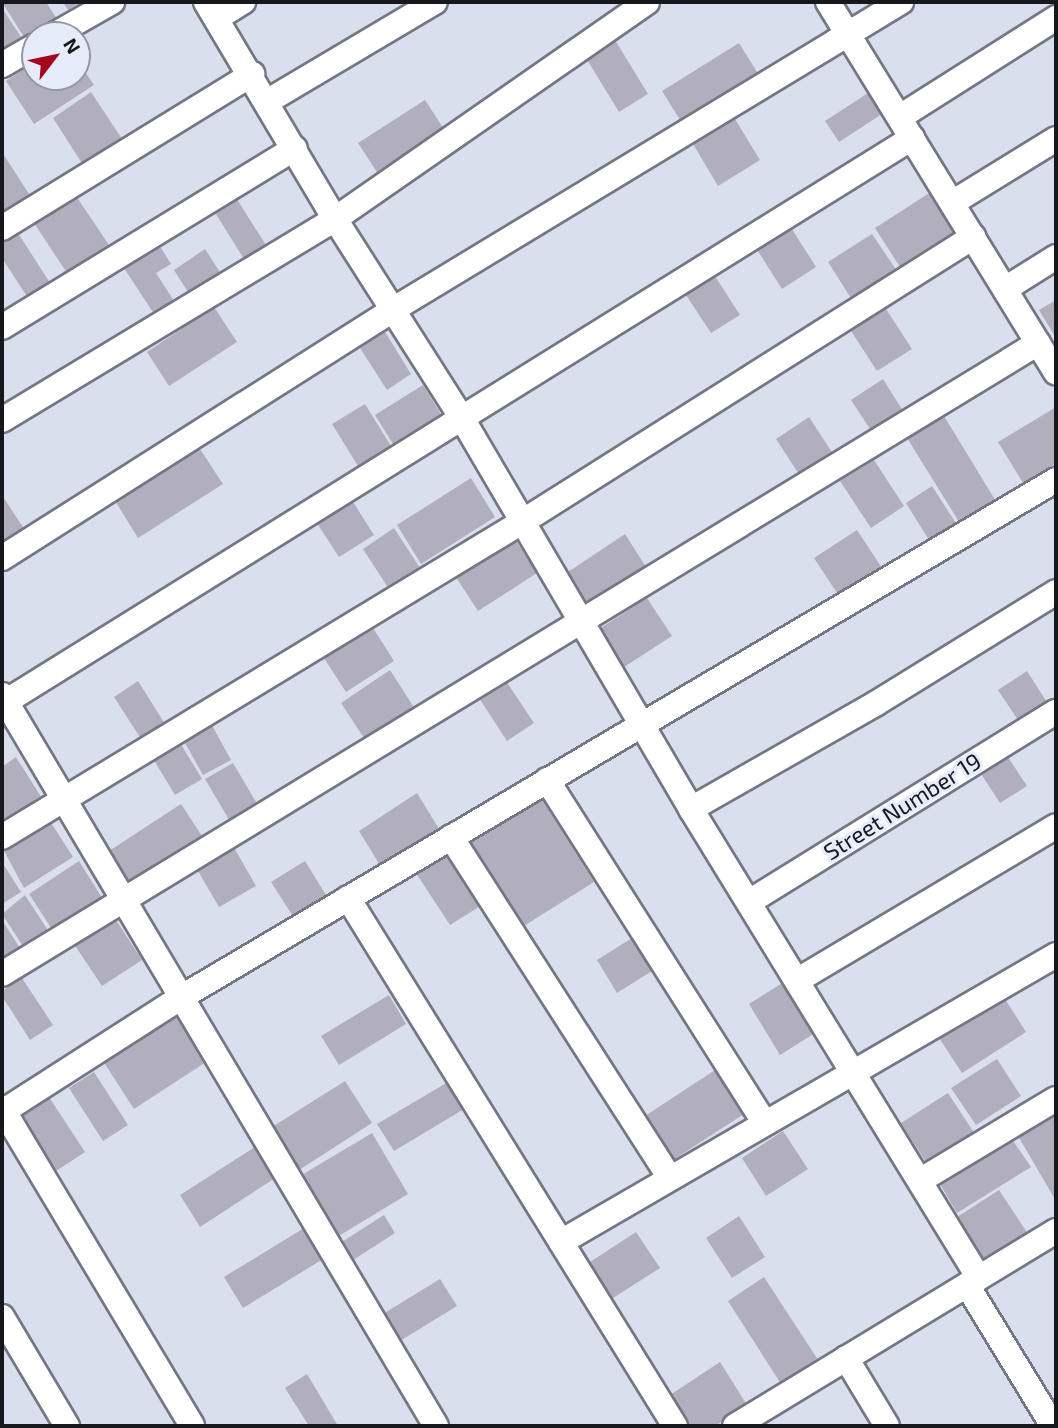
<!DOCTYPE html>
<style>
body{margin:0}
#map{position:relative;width:1058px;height:1428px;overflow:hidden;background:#dadfed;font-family:"Exo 2",sans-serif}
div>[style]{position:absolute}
.building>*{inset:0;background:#b1afbd}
.roads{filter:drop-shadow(2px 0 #737784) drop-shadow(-2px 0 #737784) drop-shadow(0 2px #737784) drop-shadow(0 -2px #737784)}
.street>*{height:24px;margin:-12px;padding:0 12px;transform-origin:12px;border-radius:12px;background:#fff}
span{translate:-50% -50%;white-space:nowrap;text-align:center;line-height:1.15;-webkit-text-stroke:6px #e7ecfa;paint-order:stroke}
.street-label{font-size:23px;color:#16181d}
.frame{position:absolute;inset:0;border:4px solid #16181d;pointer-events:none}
.north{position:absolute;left:21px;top:21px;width:70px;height:70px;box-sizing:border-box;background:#e7ecfa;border:2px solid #9397a2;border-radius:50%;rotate:58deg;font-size:19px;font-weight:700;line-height:28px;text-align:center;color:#16181d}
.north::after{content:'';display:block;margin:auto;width:24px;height:32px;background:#a3061e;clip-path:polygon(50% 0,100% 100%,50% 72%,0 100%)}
</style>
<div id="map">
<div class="building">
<i style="clip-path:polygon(2px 2px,46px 2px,61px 25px,45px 35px,35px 35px,29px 45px)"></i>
<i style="clip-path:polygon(63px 2px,81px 2px,68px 10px)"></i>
<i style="clip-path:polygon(2px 8px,21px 37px,2px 49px)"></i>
<i style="clip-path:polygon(615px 40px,648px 94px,619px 112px,586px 58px)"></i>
<i style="clip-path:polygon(739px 43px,762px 80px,685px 128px,662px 91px)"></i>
<i style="clip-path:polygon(77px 60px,94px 85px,34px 124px,6px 81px,35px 62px,35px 77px,77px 77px)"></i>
<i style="clip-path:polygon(91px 92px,124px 142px,85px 168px,53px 118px)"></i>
<i style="clip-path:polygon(868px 93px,882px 114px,839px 142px,825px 121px)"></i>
<i style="clip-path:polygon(425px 100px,449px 137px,382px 180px,358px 143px)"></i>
<i style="clip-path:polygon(735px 119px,760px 160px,718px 186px,693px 144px)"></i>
<i style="clip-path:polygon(2px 152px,31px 197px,2px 216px)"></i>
<i style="clip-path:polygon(931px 192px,958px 234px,902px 270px,875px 228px)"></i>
<i style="clip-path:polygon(74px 193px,109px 245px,67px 273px,32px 220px)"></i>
<i style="clip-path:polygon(233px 193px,269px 250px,247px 264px,211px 206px)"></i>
<i style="clip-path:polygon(790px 226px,816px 267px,782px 289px,756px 248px)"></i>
<i style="clip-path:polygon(16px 230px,52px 286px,30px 301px,2px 258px,2px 239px)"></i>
<i style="clip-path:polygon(872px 234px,901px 277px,856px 306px,828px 262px)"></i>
<i style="clip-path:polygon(156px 240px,171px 264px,156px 273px,178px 307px,158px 320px,120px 262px)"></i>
<i style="clip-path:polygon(205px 249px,225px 280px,193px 300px,174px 270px)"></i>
<i style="clip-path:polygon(713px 273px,740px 315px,711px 333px,684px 292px)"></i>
<i style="clip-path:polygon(1056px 300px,1056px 338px,1039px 310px)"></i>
<i style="clip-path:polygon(214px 307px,237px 342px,169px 386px,147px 352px)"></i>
<i style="clip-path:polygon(886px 309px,912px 349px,877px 371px,851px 331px)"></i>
<i style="clip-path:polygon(385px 332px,411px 374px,387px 390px,360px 348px)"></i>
<i style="clip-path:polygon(883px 379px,903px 411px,872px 432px,851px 400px)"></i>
<i style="clip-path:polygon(423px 385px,444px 419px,396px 449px,375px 415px)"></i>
<i style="clip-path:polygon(365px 404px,391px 446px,358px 466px,332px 424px)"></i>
<i style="clip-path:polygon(1056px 407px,1056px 463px,1023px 483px,998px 442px)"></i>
<i style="clip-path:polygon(944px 416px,997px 503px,961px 525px,907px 438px)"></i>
<i style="clip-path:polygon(809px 417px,839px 463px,806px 485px,776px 439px)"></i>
<i style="clip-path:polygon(198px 446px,223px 484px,138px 538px,114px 499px)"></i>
<i style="clip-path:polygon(874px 460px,904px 506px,871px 528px,840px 481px)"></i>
<i style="clip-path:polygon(471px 478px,495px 517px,421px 564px,397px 525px)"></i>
<i style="clip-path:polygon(932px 486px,959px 528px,932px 545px,906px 503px)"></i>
<i style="clip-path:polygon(348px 494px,374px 535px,339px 557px,313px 517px)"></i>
<i style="clip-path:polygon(2px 495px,26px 532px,2px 548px)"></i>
<i style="clip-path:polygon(394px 528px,420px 568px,389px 589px,363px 549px)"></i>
<i style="clip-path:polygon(857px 530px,884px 571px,841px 599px,814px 558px)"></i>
<i style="clip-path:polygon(511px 533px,537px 573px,478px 611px,452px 571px)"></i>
<i style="clip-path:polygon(625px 534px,646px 567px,586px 606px,565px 574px)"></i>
<i style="clip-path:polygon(647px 598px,672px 636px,618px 671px,593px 633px)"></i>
<i style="clip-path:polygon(368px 620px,394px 661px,346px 692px,320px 652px)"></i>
<i style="clip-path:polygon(390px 670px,417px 712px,368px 744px,341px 703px)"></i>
<i style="clip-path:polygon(1027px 671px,1048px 704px,1020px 723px,998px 690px)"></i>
<i style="clip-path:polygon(504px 678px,534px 723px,507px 741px,477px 695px)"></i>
<i style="clip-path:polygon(138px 681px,165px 724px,141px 739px,114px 697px)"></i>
<i style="clip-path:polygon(208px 718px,231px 760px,203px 775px,180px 734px)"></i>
<i style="clip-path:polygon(176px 736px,202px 779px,175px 795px,149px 752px)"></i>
<i style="clip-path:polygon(1006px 754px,1027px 786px,1000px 803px,979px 771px)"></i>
<i style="clip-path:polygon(16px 757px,43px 800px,2px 827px,2px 767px)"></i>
<i style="clip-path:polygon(233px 763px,259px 807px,231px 823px,205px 779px)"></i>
<i style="clip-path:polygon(417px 793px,441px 832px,383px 870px,359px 831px)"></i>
<i style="clip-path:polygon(538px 793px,594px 882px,519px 929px,463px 840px)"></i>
<i style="clip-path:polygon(181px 804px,202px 836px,130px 884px,109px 851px)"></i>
<i style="clip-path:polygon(48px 818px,73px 857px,24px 888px,2px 847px)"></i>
<i style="clip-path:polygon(232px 844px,256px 886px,219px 907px,195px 866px)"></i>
<i style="clip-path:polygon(447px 849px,482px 905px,450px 925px,414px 870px)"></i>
<i style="clip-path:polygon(79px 861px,104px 901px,55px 934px,29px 894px)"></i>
<i style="clip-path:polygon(305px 861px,329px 900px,296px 921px,271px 882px)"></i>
<i style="clip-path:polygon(2px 862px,21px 892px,2px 904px)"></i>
<i style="clip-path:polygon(25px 895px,53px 938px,28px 954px,2px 914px)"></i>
<i style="clip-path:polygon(114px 917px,142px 960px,102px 986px,74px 944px)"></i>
<i style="clip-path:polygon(2px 920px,25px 956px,2px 971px)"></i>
<i style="clip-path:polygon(632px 938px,652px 971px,617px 993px,597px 960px)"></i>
<i style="clip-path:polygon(22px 978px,53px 1025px,30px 1040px,2px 996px,2px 991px)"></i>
<i style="clip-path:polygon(784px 982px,815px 1033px,780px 1055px,749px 1004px)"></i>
<i style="clip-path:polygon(389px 995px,406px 1024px,339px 1065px,321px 1036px)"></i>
<i style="clip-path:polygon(1003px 996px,1026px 1032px,962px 1073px,939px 1038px)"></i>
<i style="clip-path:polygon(175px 1014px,206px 1062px,134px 1109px,103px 1061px)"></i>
<i style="clip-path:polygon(997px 1059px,1021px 1096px,976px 1125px,951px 1088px)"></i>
<i style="clip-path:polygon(715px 1070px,744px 1114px,673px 1160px,645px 1116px)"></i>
<i style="clip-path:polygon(94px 1072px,128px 1125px,103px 1141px,69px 1088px)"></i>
<i style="clip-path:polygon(345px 1081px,372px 1123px,299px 1170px,272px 1127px)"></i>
<i style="clip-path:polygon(448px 1082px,464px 1109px,394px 1151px,377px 1124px)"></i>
<i style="clip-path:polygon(948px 1093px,978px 1139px,931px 1170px,901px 1123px)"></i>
<i style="clip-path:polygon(49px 1097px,85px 1152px,56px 1171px,20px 1115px)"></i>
<i style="clip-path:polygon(1050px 1108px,1056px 1119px,1056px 1201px,1014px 1129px)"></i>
<i style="clip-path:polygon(783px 1131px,808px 1169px,766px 1196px,742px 1158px)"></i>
<i style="clip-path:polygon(372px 1133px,408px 1194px,337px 1237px,300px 1176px)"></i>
<i style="clip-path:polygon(1009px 1135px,1031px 1167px,957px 1213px,937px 1179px)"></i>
<i style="clip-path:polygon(255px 1147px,275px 1178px,200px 1227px,180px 1195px)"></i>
<i style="clip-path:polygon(999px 1190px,1030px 1237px,985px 1266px,954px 1219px)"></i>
<i style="clip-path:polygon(384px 1215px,395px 1233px,353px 1260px,342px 1242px)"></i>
<i style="clip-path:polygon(739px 1216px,765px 1257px,732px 1278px,706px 1238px)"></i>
<i style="clip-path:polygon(309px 1225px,328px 1256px,243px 1308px,224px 1277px)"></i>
<i style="clip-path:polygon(636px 1232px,660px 1268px,610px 1300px,587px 1264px)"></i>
<i style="clip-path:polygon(764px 1277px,820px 1363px,783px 1387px,728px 1301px)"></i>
<i style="clip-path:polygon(440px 1279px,457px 1306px,400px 1341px,383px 1314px)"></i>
<i style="clip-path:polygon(720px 1362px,747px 1405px,715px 1426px,682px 1426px,664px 1399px)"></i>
<i style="clip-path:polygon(307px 1374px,338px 1426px,309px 1426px,285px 1388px)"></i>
</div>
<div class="roads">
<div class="street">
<i style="left:206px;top:2px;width:252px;rotate:59.3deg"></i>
<i style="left:335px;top:219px;width:238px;rotate:57.5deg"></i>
<i style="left:463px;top:420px;width:451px;rotate:59.6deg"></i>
<i style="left:691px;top:809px;width:550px;rotate:58.45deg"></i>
<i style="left:828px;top:2px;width:435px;rotate:58.4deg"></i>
<i style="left:217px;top:18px;width:31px;rotate:-32deg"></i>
<i style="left:54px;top:35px;width:67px;rotate:-29.6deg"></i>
<i style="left:2px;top:65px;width:38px;rotate:-30deg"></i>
<i style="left:268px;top:101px;width:194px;rotate:-30.7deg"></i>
<i style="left:900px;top:117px;width:185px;rotate:-32.4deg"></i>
<i style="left:952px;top:203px;width:122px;rotate:-31.6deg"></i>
<i style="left:2px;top:228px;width:294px;rotate:-31.6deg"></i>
<i style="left:1005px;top:289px;width:60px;rotate:-32.1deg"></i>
<i style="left:2px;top:327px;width:343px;rotate:-31.4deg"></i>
<i style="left:2px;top:420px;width:389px;rotate:-31.1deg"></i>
<i style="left:335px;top:219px;width:380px;rotate:-34.8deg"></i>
<i style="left:2px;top:558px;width:464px;rotate:-32.4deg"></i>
<i style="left:394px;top:309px;width:593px;rotate:-31.2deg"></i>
<i style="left:2px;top:695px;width:850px;rotate:59.3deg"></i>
<i style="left:2px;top:704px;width:1072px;rotate:-31.88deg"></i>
<i style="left:547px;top:780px;width:406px;rotate:57.6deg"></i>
<i style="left:691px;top:809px;width:212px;rotate:-29.7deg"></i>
<i style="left:875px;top:704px;width:213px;rotate:-31.7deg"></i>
<i style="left:2px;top:837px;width:608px;rotate:-31.21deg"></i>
<i style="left:522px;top:522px;width:534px;rotate:-32.29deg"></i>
<i style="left:451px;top:837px;width:405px;rotate:57.3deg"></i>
<i style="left:348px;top:898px;width:621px;rotate:58.23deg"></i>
<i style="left:749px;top:902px;width:361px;rotate:-31.8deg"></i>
<i style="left:2px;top:974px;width:1213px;rotate:-31.34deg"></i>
<i style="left:798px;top:980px;width:300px;rotate:-30.8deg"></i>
<i style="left:2px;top:1108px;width:370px;rotate:59.1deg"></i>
<i style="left:4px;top:1111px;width:209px;rotate:-32.7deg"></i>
<i style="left:180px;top:998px;width:1018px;rotate:-30.6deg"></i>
<i style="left:921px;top:1180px;width:157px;rotate:-31deg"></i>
<i style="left:561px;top:1242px;width:572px;rotate:-30.11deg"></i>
<i style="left:967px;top:1285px;width:165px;rotate:58.6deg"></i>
<i style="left:2px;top:1317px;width:127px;rotate:59.2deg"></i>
<i style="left:846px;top:1358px;width:79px;rotate:58.9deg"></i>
<i style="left:735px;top:1426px;width:376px;rotate:-31.3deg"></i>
</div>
</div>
<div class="street-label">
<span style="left:902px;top:806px;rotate:-32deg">Street Number 19</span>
</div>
<div class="frame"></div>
<div class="north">N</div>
</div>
